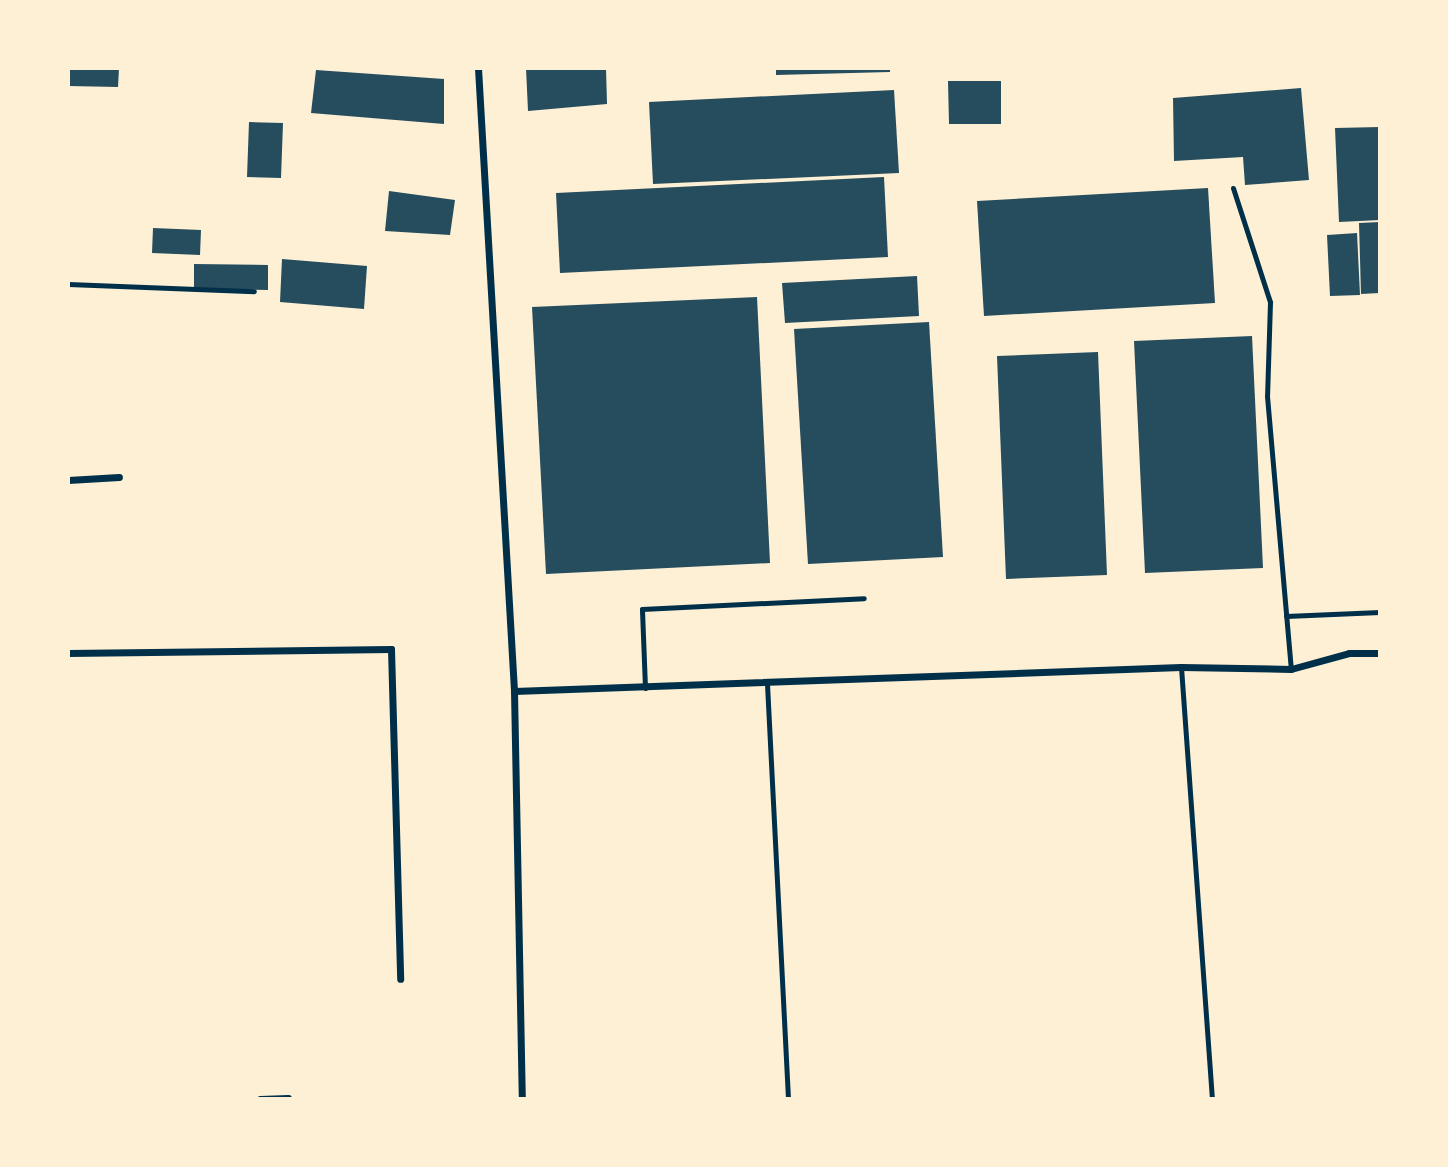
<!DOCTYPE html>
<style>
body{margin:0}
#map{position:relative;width:1448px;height:1167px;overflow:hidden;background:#fdf0d5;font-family:"Source Sans 3",sans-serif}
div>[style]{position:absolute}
.building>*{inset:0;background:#264d5e}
.service>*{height:5px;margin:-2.5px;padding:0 2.5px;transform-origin:2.5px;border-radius:2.5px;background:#003049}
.minor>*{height:7px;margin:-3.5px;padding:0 3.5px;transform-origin:3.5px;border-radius:3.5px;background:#003049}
span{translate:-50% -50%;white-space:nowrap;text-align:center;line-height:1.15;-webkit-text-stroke:6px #fdf0d5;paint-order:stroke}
.frame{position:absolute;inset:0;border:70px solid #fdf0d5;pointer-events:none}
</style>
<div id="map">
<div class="building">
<i style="clip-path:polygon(68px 68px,119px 68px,118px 87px,68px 86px)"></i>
<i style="clip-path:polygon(526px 68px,606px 68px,607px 104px,528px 111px)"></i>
<i style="clip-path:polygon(776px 68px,890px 68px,890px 72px,776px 75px)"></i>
<i style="clip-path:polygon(316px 70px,444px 79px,444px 124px,311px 113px)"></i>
<i style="clip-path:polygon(948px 81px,1001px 81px,1001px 124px,949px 124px)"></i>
<i style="clip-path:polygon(1301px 88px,1309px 180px,1245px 185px,1243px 157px,1174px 161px,1173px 98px)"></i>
<i style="clip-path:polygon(894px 90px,899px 173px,653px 184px,649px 102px)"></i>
<i style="clip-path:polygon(249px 122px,283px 123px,281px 178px,247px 177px)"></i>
<i style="clip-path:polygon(1380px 127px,1380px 220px,1339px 222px,1335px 128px)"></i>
<i style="clip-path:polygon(884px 177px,888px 257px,560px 273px,556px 193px)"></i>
<i style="clip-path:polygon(1208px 188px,1215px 303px,984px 316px,977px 201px)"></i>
<i style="clip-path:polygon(389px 191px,455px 200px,450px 235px,385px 231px)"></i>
<i style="clip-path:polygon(1380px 222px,1380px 293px,1361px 294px,1359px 223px)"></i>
<i style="clip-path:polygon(153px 228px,201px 230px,200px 255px,152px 253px)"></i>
<i style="clip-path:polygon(1357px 233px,1360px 295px,1330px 296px,1327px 235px)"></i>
<i style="clip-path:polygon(282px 259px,367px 266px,364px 309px,280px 302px)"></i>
<i style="clip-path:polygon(194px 264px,268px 265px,268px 290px,194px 289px)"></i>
<i style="clip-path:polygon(917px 276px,919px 316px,785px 323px,782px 283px)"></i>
<i style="clip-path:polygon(757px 297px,770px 563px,546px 574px,532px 307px)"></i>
<i style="clip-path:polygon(929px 322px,943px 557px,808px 564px,794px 329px)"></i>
<i style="clip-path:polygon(1252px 336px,1263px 568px,1145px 573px,1134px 341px)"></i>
<i style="clip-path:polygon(1098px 352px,1107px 575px,1006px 579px,997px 356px)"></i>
</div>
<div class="service">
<i style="left:1233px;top:188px;width:120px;rotate:72deg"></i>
<i style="left:1270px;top:302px;width:94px;rotate:91.8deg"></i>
<i style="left:1267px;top:396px;width:274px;rotate:85deg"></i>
<i style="left:68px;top:284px;width:186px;rotate:2.2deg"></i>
<i style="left:1286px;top:616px;width:94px;rotate:-2.4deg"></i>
<i style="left:1181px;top:667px;width:433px;rotate:85.9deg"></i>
<i style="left:767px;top:684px;width:416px;rotate:87.1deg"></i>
<i style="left:645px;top:688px;width:79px;rotate:-92.2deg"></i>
<i style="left:642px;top:609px;width:222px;rotate:-2.8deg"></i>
</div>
<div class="minor">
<i style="left:478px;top:68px;width:624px;rotate:86.69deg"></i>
<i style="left:514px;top:691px;width:408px;rotate:88.9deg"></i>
<i style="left:68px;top:480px;width:51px;rotate:-3.4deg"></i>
<i style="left:68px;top:653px;width:323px;rotate:-0.7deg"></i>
<i style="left:391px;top:649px;width:330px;rotate:88.4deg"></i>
<i style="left:514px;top:691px;width:667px;rotate:-2.06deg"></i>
<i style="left:1181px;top:667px;width:110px;rotate:1deg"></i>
<i style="left:1291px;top:669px;width:60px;rotate:-15.4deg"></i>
<i style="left:1349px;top:653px;width:31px"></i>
<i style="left:260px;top:1099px;width:28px;rotate:-2deg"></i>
</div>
<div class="frame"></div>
</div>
